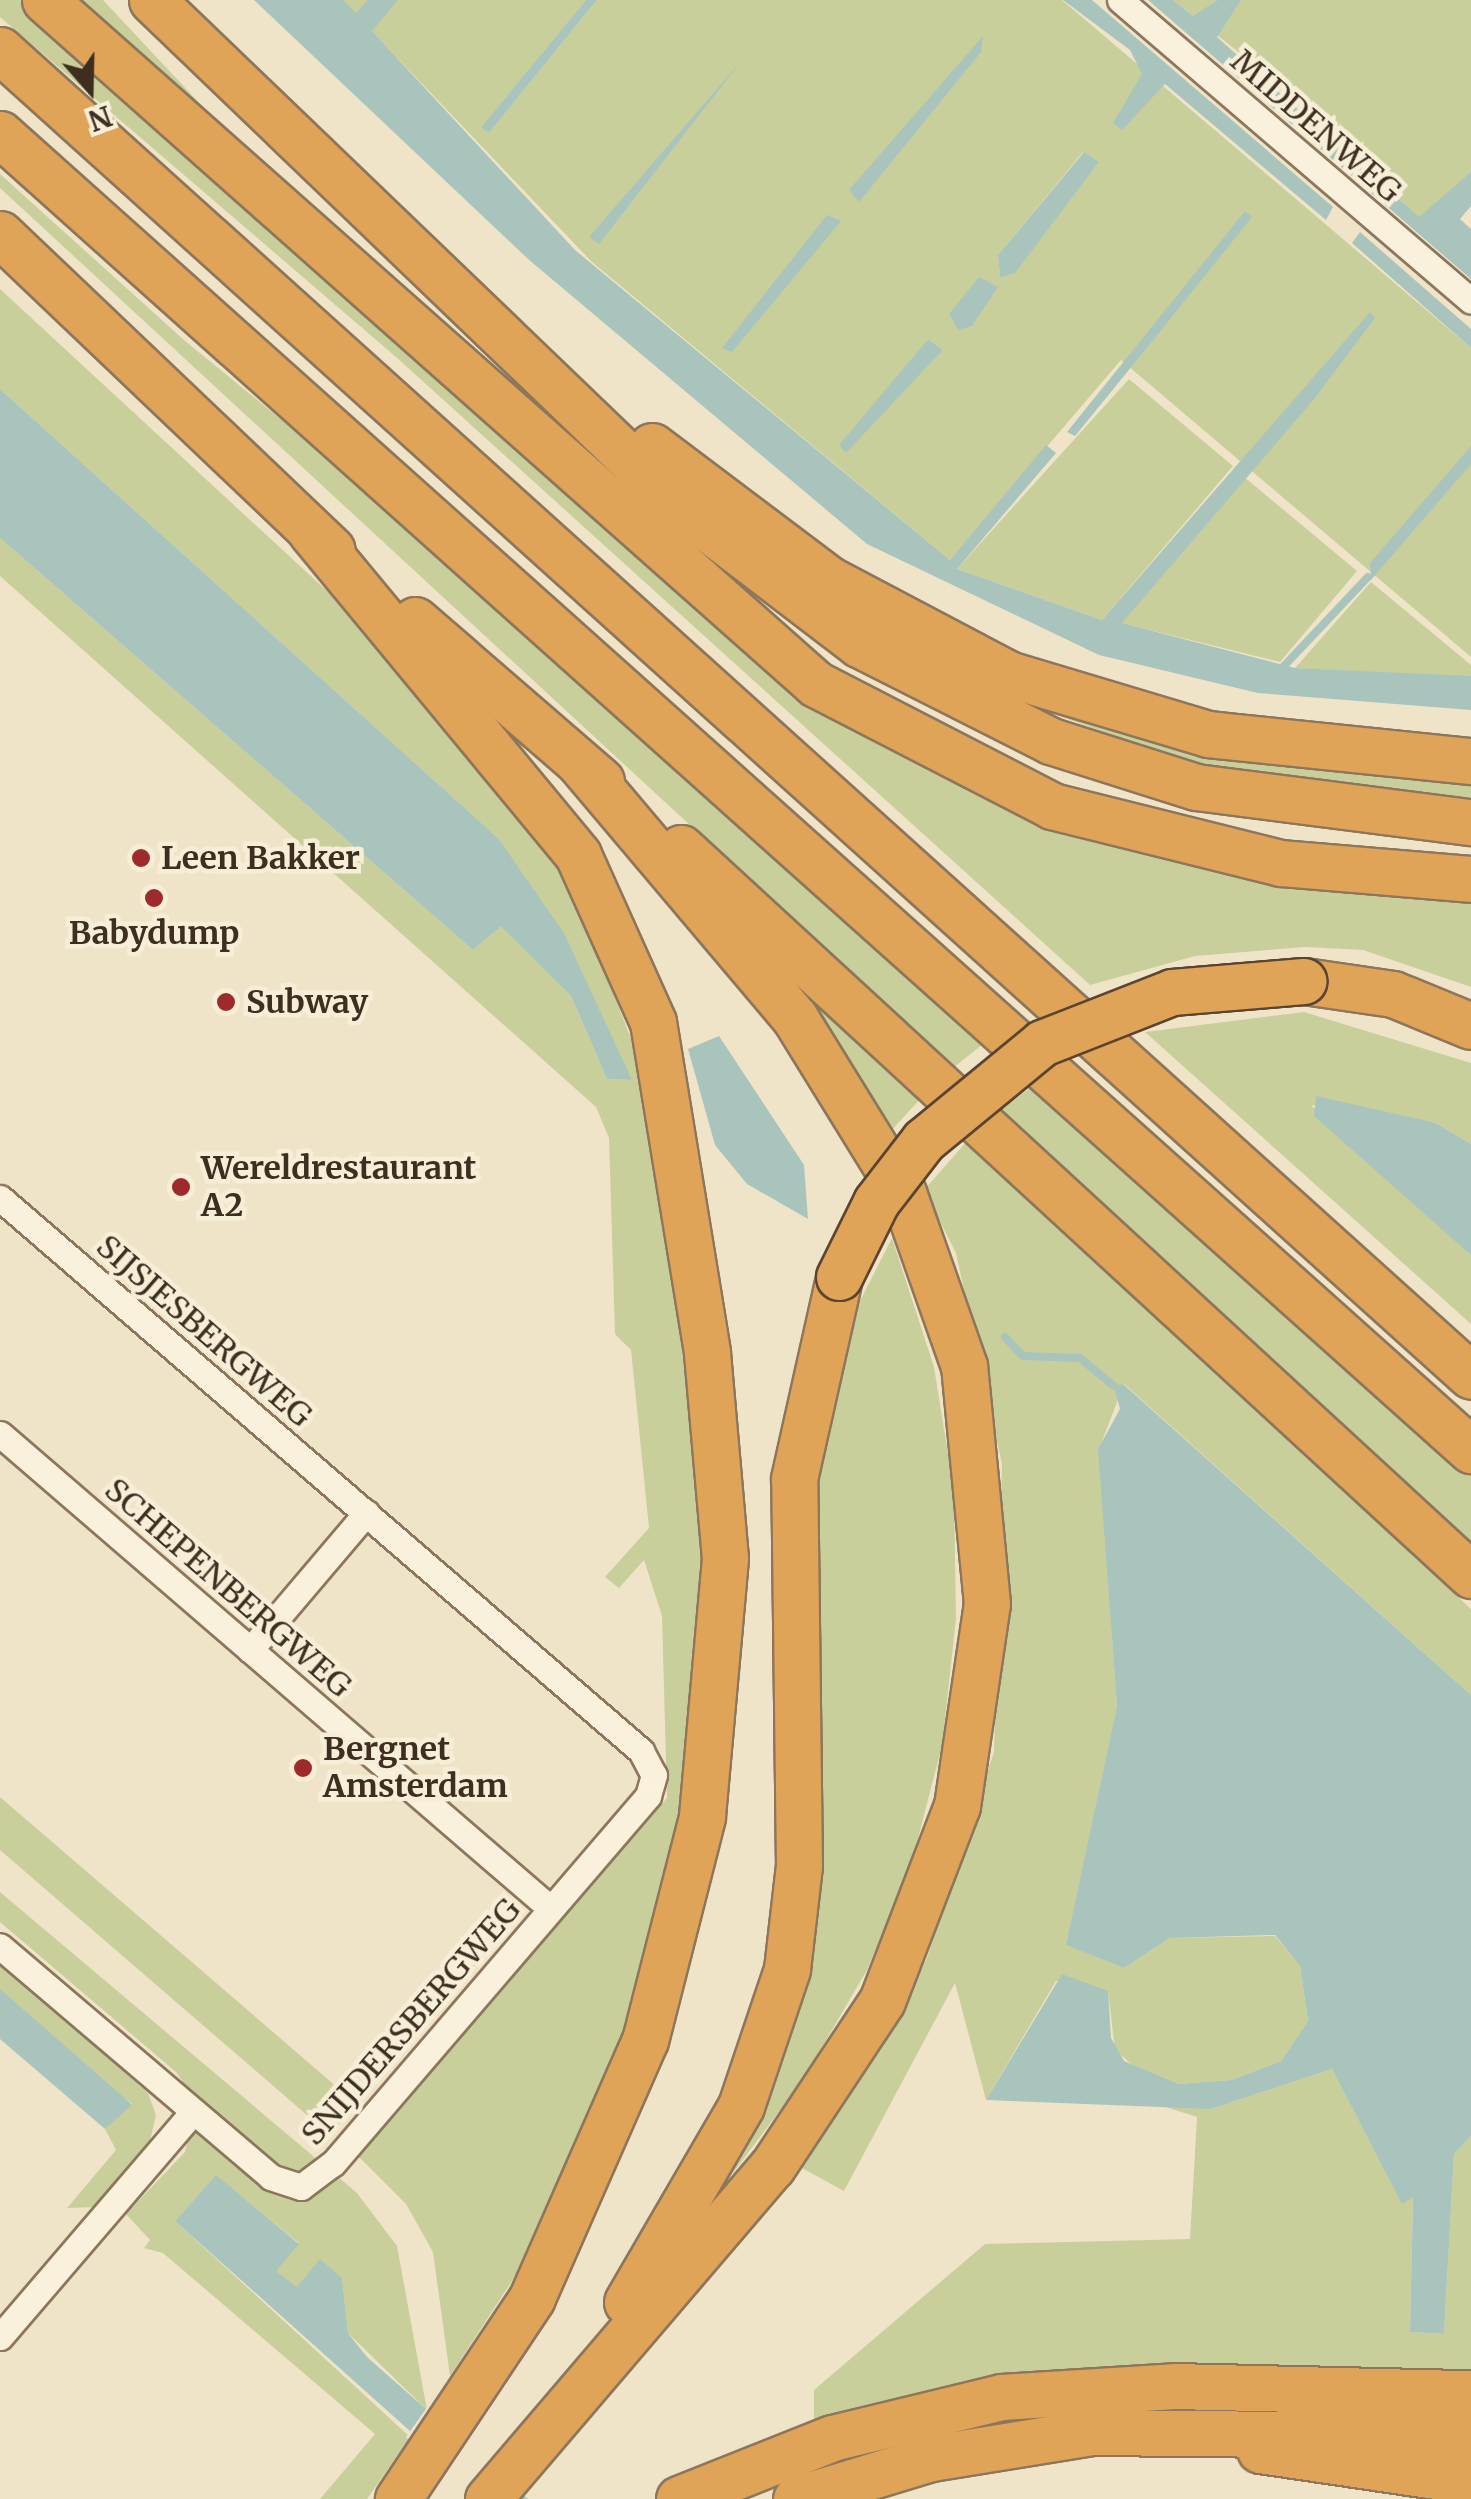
<!DOCTYPE html>
<style>
body{margin:0}
#map{position:relative;width:1471px;height:2499px;overflow:hidden;background:#f0e4c8;font-family:Merriweather,serif}
div>[style]{position:absolute}
.green>*{inset:0;background:#c9cf9b}
.water>*{inset:0;background:#a9c4bc}
.pier>*{inset:0;background:#f0e4c8}
.stream>*{height:8px;margin:-4px;padding:0 4px;transform-origin:4px;border-radius:4px;background:#a9c4bc}
.roads{filter:drop-shadow(2px 0 #8d765c) drop-shadow(-2px 0 #8d765c) drop-shadow(0 2px #8d765c) drop-shadow(0 -2px #8d765c)}
.street>*{height:25px;margin:-12.5px;padding:0 12.5px;transform-origin:12.5px;border-radius:12.5px;background:#faf1dc}
.highway>*{height:45px;margin:-22.5px;padding:0 22.5px;transform-origin:22.5px;border-radius:22.5px;background:#e0a458}
.bridges{filter:drop-shadow(2px 0 #5b4430) drop-shadow(-2px 0 #5b4430) drop-shadow(0 2px #5b4430) drop-shadow(0 -2px #5b4430)}
.highway-bridge>*{height:45px;margin:-22.5px;padding:0 22.5px;transform-origin:22.5px;border-radius:22.5px;background:#e0a458}
.dots>*{width:28px;height:28px;translate:-50% -50%;box-sizing:border-box;border:5px solid #f7eed8;border-radius:50%}
span{translate:-50% -50%;white-space:nowrap;text-align:center;line-height:1.15;-webkit-text-stroke:9px #f7eed8;paint-order:stroke}
.street-label{font-size:32px;color:#3d2e20}
.poi-label{font-size:32px;color:#3d2e20;font-weight:700}
.left{translate:0 -50%;text-align:left}
.north{position:absolute;left:40px;top:40px;width:100px;height:100px;-webkit-text-stroke:8px #f7eed8;paint-order:stroke;rotate:160deg;font-size:28px;font-weight:700;line-height:40px;text-align:center;color:#3d2e20}
.north::after{content:'';display:block;margin:auto;width:35px;height:45px;background:#3d2e20;clip-path:polygon(50% 0,100% 100%,50% 72%,0 100%)}
</style>
<div id="map">
<div class="green">
<i style="clip-path:polygon(0 0,103px 0,265px 173px,803px 691px,1075px 828px,1161px 857px,1280px 885px,1471px 899px,1471px 987px,1363px 950px,1305px 947px,1195px 956px,1090px 985px,396px 357px,0 17px)"></i>
<i style="clip-path:polygon(evenodd,342px 0,586px 0,482px 126px,489px 133px,597px 0,1062px 0,1471px 348px,1471px 657px,1121px 360px,950px 560px,592px 262px,342px 0,1083px 152px,1098px 163px,1014px 273px,1000px 278px,998px 255px,1083px 152px,342px 0,928px 339px,943px 350px,846px 452px,840px 445px,928px 339px)"></i>
<i style="clip-path:polygon(1173px 0,1471px 0,1471px 190px,1462px 182px,1419px 218px,1285px 89px)"></i>
<i style="clip-path:polygon(0 174px,184px 340px,525px 619px,983px 1044px,953px 1068px,0 188px)"></i>
<i style="clip-path:polygon(0 289px,432px 688px,568px 880px,638px 1056px,681px 1314px,702px 1531px,685px 1795px,616px 2074px,540px 2238px,450px 2376px,433px 2252px,406px 2204px,357px 2155px,667px 1798px,662px 1616px,644px 1560px,619px 1588px,605px 1577px,649px 1528px,631px 1350px,615px 1334px,609px 1138px,596px 1107px,0 576px,0 538px,473px 950px,501px 925px,571px 996px,607px 1079px,632px 1080px,498px 838px,0 389px)"></i>
<i style="clip-path:polygon(1129px 379px,1233px 466px,1102px 620px,957px 569px)"></i>
<i style="clip-path:polygon(1243px 476px,1357px 571px,1280px 662px,1121px 623px)"></i>
<i style="clip-path:polygon(1371px 582px,1471px 665px,1471px 677px,1295px 668px)"></i>
<i style="clip-path:polygon(961px 663px,1471px 770px,1471px 798px,1351px 790px,1185px 761px,1034px 707px,956px 671px)"></i>
<i style="clip-path:polygon(789px 973px,922px 1097px,890px 1132px,786px 978px)"></i>
<i style="clip-path:polygon(1304px 1012px,1471px 1063px,1471px 1144px,1436px 1123px,1311px 1105px,1471px 1255px,1471px 1324px,1145px 1032px)"></i>
<i style="clip-path:polygon(1033px 1086px,1471px 1473px,1471px 1546px,998px 1111px)"></i>
<i style="clip-path:polygon(968px 1140px,1471px 1609px,1471px 1695px,1124px 1384px,1099px 1449px,1117px 1706px,1067px 1945px,1124px 1968px,1170px 1938px,1275px 1936px,1300px 1966px,1308px 2021px,1281px 2061px,1231px 2080px,1178px 2084px,1138px 2070px,1115px 2050px,1108px 1991px,1056px 1981px,986px 2100px,955px 1983px,844px 2191px,800px 2167px,883px 2047px,927px 1958px,994px 1752px,1002px 1464px,956px 1253px,924px 1190px)"></i>
<i style="clip-path:polygon(892px 1238px,934px 1367px,954px 1491px,956px 1619px,942px 1746px,911px 1865px,867px 1970px,804px 2078px,715px 2197px,810px 1954px,821px 1834px,813px 1495px,853px 1299px,860px 1301px)"></i>
<i style="clip-path:polygon(0 1797px,352px 2100px,510px 1925px,330px 2135px,0 1850px)"></i>
<i style="clip-path:polygon(0 1892px,357px 2193px,397px 2246px,427px 2410px,348px 2333px,342px 2278px,297px 2288px,275px 2271px,299px 2243px,216px 2176px,175px 2221px,410px 2437px,367px 2499px,320px 2499px,375px 2434px,163px 2253px,144px 2248px,150px 2240px,126px 2214px,185px 2152px,197px 2102px,176px 2072px,0 1922px)"></i>
<i style="clip-path:polygon(0 1962px,148px 2093px,156px 2115px,149px 2145px,96px 2207px,67px 2208px,116px 2150px,105px 2129px,132px 2104px,0 1990px)"></i>
<i style="clip-path:polygon(1332px 2069px,1402px 2203px,1413px 2196px,1410px 2332px,1444px 2334px,1454px 2154px,1471px 2136px,1471px 2381px,814px 2432px,814px 2390px,985px 2244px,1190px 2239px,1197px 2117px,1147px 2101px,1211px 2109px)"></i>
</div>
<div class="water">
<i style="clip-path:polygon(254px 0,343px 0,356px 13px,368px 0,398px 0,372px 31px,575px 250px,950px 560px,1046px 445px,1056px 453px,957px 569px,1102px 620px,1370px 312px,1375px 318px,1315px 398px,1122px 623px,1295px 668px,1471px 676px,1471px 710px,1258px 693px,1099px 655px,867px 544px,528px 259px)"></i>
<i style="clip-path:polygon(586px 0,597px 0,489px 133px,481px 127px)"></i>
<i style="clip-path:polygon(1063px 0,1092px 0,1333px 207px,1326px 220px,1165px 84px,1122px 130px,1113px 123px,1142px 74px,1130px 50px)"></i>
<i style="clip-path:polygon(1148px 0,1173px 0,1193px 16px,1218px 0,1241px 0,1217px 37px,1419px 217px,1471px 172px,1471px 206px,1460px 219px,1471px 229px,1471px 279px)"></i>
<i style="clip-path:polygon(983px 36px,981px 52px,859px 202px,849px 190px)"></i>
<i style="clip-path:polygon(742px 60px,599px 244px,589px 237px)"></i>
<i style="clip-path:polygon(1084px 152px,1099px 162px,1015px 273px,1000px 278px,998px 255px)"></i>
<i style="clip-path:polygon(1245px 211px,1252px 217px,1150px 344px,1075px 436px,1067px 432px)"></i>
<i style="clip-path:polygon(827px 215px,841px 221px,732px 352px,722px 348px)"></i>
<i style="clip-path:polygon(1360px 232px,1471px 329px,1471px 348px,1352px 243px)"></i>
<i style="clip-path:polygon(979px 277px,998px 287px,972px 326px,958px 330px,949px 314px)"></i>
<i style="clip-path:polygon(928px 339px,943px 350px,846px 453px,839px 445px)"></i>
<i style="clip-path:polygon(0 389px,498px 838px,564px 933px,632px 1080px,607px 1079px,571px 996px,501px 926px,473px 950px,0 538px)"></i>
<i style="clip-path:polygon(1471px 446px,1471px 464px,1371px 580px,1370px 563px)"></i>
<i style="clip-path:polygon(719px 1036px,804px 1165px,808px 1219px,747px 1184px,715px 1145px,688px 1049px)"></i>
<i style="clip-path:polygon(1316px 1096px,1436px 1123px,1471px 1144px,1471px 1255px,1314px 1116px)"></i>
<i style="clip-path:polygon(1123px 1384px,1471px 1695px,1471px 2136px,1454px 2154px,1444px 2334px,1410px 2332px,1413px 2197px,1402px 2204px,1332px 2069px,1211px 2109px,986px 2100px,1062px 1974px,1108px 1991px,1111px 2038px,1124px 2061px,1178px 2084px,1231px 2080px,1281px 2061px,1308px 2021px,1300px 1966px,1275px 1935px,1170px 1938px,1124px 1968px,1066px 1945px,1117px 1706px,1098px 1449px,1120px 1409px,1114px 1386px)"></i>
<i style="clip-path:polygon(0 1989px,125px 2098px,132px 2105px,105px 2129px,0 2039px)"></i>
<i style="clip-path:polygon(216px 2175px,299px 2244px,276px 2271px,297px 2287px,320px 2259px,342px 2278px,348px 2333px,367px 2357px,528px 2499px,486px 2499px,175px 2221px)"></i>
</div>
<div class="pier">
<i style="clip-path:polygon(428px 2406px,520px 2486px,478px 2499px,406px 2437px)"></i>
</div>
<div class="stream">
<i style="left:1284px;top:666px;width:122px;rotate:-46.7deg"></i>
<i style="left:1005px;top:1337px;width:26px;rotate:47deg"></i>
<i style="left:1023px;top:1356px;width:57px;rotate:2deg"></i>
<i style="left:1080px;top:1358px;width:44px;rotate:39.5deg"></i>
</div>
<div class="roads">
<div class="street">
<i style="left:1120px;top:0;width:462px;rotate:40.6deg"></i>
<i style="left:0;top:1198px;width:847px;rotate:40.78deg"></i>
<i style="left:641px;top:1751px;width:27px;rotate:62deg"></i>
<i style="left:654px;top:1775px;width:22px;rotate:106deg"></i>
<i style="left:648px;top:1796px;width:484px;rotate:130.6deg"></i>
<i style="left:333px;top:2163px;width:40px;rotate:143deg"></i>
<i style="left:301px;top:2187px;width:32px;rotate:-162deg"></i>
<i style="left:271px;top:2177px;width:356px;rotate:-139.6deg"></i>
<i style="left:0;top:1434px;width:727px;rotate:40.76deg"></i>
<i style="left:250px;top:1650px;width:180px;rotate:-49.7deg"></i>
<i style="left:0;top:2337px;width:296px;rotate:-49.4deg"></i>
</div>
<div class="highway">
<i style="left:45px;top:0;width:1031px;rotate:41.58deg"></i>
<i style="left:816px;top:684px;width:266px;rotate:27.3deg"></i>
<i style="left:1052px;top:806px;width:236px;rotate:14deg"></i>
<i style="left:1281px;top:863px;width:191px;rotate:4.8deg"></i>
<i style="left:152px;top:0;width:733px;rotate:43.84deg"></i>
<i style="left:681px;top:508px;width:224px;rotate:37.4deg"></i>
<i style="left:859px;top:644px;width:215px;rotate:26.8deg"></i>
<i style="left:1051px;top:741px;width:152px;rotate:17.6deg"></i>
<i style="left:1196px;top:787px;width:277px;rotate:7.3deg"></i>
<i style="left:0;top:50px;width:1980px;rotate:42.03deg"></i>
<i style="left:0;top:134px;width:1974px;rotate:41.82deg"></i>
<i style="left:0;top:234px;width:458px;rotate:43.6deg"></i>
<i style="left:652px;top:446px;width:223px;rotate:37deg"></i>
<i style="left:830px;top:580px;width:201px;rotate:27.8deg"></i>
<i style="left:1008px;top:674px;width:209px;rotate:16.7deg"></i>
<i style="left:1208px;top:734px;width:264px;rotate:5.9deg"></i>
<i style="left:311px;top:532px;width:419px;rotate:50.4deg"></i>
<i style="left:578px;top:855px;width:183px;rotate:65.8deg"></i>
<i style="left:653px;top:1022px;width:335px;rotate:80.7deg"></i>
<i style="left:707px;top:1353px;width:206px;rotate:85deg"></i>
<i style="left:725px;top:1558px;width:260px;rotate:95.1deg"></i>
<i style="left:702px;top:1817px;width:230px;rotate:104.3deg"></i>
<i style="left:645px;top:2040px;width:282px;rotate:113.7deg"></i>
<i style="left:532px;top:2298px;width:242px;rotate:123.7deg"></i>
<i style="left:415px;top:620px;width:246px;rotate:40.9deg"></i>
<i style="left:681px;top:848px;width:1074px;rotate:42.62deg"></i>
<i style="left:1304px;top:981px;width:90px;rotate:8.3deg"></i>
<i style="left:1393px;top:994px;width:84px;rotate:22.3deg"></i>
<i style="left:627px;top:2302px;width:227px;rotate:-59.8deg"></i>
<i style="left:741px;top:2106px;width:145px;rotate:-71.4deg"></i>
<i style="left:787px;top:1969px;width:104px;rotate:-83.4deg"></i>
<i style="left:799px;top:1866px;width:387px;rotate:-90.7deg"></i>
<i style="left:794px;top:1479px;width:207px;rotate:-77.4deg"></i>
<i style="left:1260px;top:2450px;width:213px;rotate:8.4deg"></i>
<i style="left:488px;top:2499px;width:437px;rotate:-49.5deg"></i>
<i style="left:772px;top:2167px;width:199px;rotate:-56.5deg"></i>
<i style="left:882px;top:2001px;width:209px;rotate:-69deg"></i>
<i style="left:957px;top:1806px;width:204px;rotate:-81.6deg"></i>
<i style="left:987px;top:1604px;width:239px;rotate:-95.5deg"></i>
<i style="left:964px;top:1366px;width:183px;rotate:-109.4deg"></i>
<i style="left:903px;top:1193px;width:206px;rotate:-121.7deg"></i>
<i style="left:795px;top:1018px;width:333px;rotate:-130.2deg"></i>
<i style="left:679px;top:2499px;width:165px;rotate:-21.7deg"></i>
<i style="left:832px;top:2438px;width:174px;rotate:-13.6deg"></i>
<i style="left:1001px;top:2397px;width:173px;rotate:-3.6deg"></i>
<i style="left:1174px;top:2386px;width:297px;rotate:1.4deg"></i>
<i style="left:796px;top:2499px;width:141px;rotate:-16.9deg"></i>
<i style="left:931px;top:2458px;width:163px;rotate:-9.2deg"></i>
<i style="left:1092px;top:2432px;width:379px;rotate:0.6deg"></i>
</div>
</div>
<div class="bridges">
<div class="highway-bridge">
<i style="left:839px;top:1277px;width:84px;rotate:-63.7deg"></i>
<i style="left:876px;top:1202px;width:78px;rotate:-52.3deg"></i>
<i style="left:924px;top:1140px;width:153px;rotate:-39.4deg"></i>
<i style="left:1042px;top:1043px;width:140px;rotate:-21.4deg"></i>
<i style="left:1172px;top:992px;width:132px;rotate:-4.8deg"></i>
</div>
</div>
<div class="dots">
<i style="left:141px;top:858px;background:#9e2a2b"></i>
<i style="left:154px;top:898px;background:#9e2a2b"></i>
<i style="left:226px;top:1002px;background:#9e2a2b"></i>
<i style="left:181px;top:1187px;background:#9e2a2b"></i>
<i style="left:303px;top:1768px;background:#9e2a2b"></i>
</div>
<div class="street-label">
<span style="left:1316px;top:126px;rotate:41deg">MIDDENWEG</span>
<span style="left:204px;top:1331px;rotate:41deg">SIJSJESBERGWEG</span>
<span style="left:228px;top:1588px;rotate:41deg">SCHEPENBERGWEG</span>
<span style="left:411px;top:2022px;rotate:-49deg">SNIJDERSBERGWEG</span>
</div>
<div class="poi-label">
<span class="left" style="left:161px;top:858px">Leen Bakker</span>
<span style="left:154px;top:933px">Babydump</span>
<span class="left" style="left:246px;top:1002px">Subway</span>
<span class="left" style="left:201px;top:1187px">Wereldrestaurant<br>A2</span>
<span class="left" style="left:323px;top:1768px">Bergnet<br>Amsterdam</span>
</div>
<div class="north">N</div>
</div>
